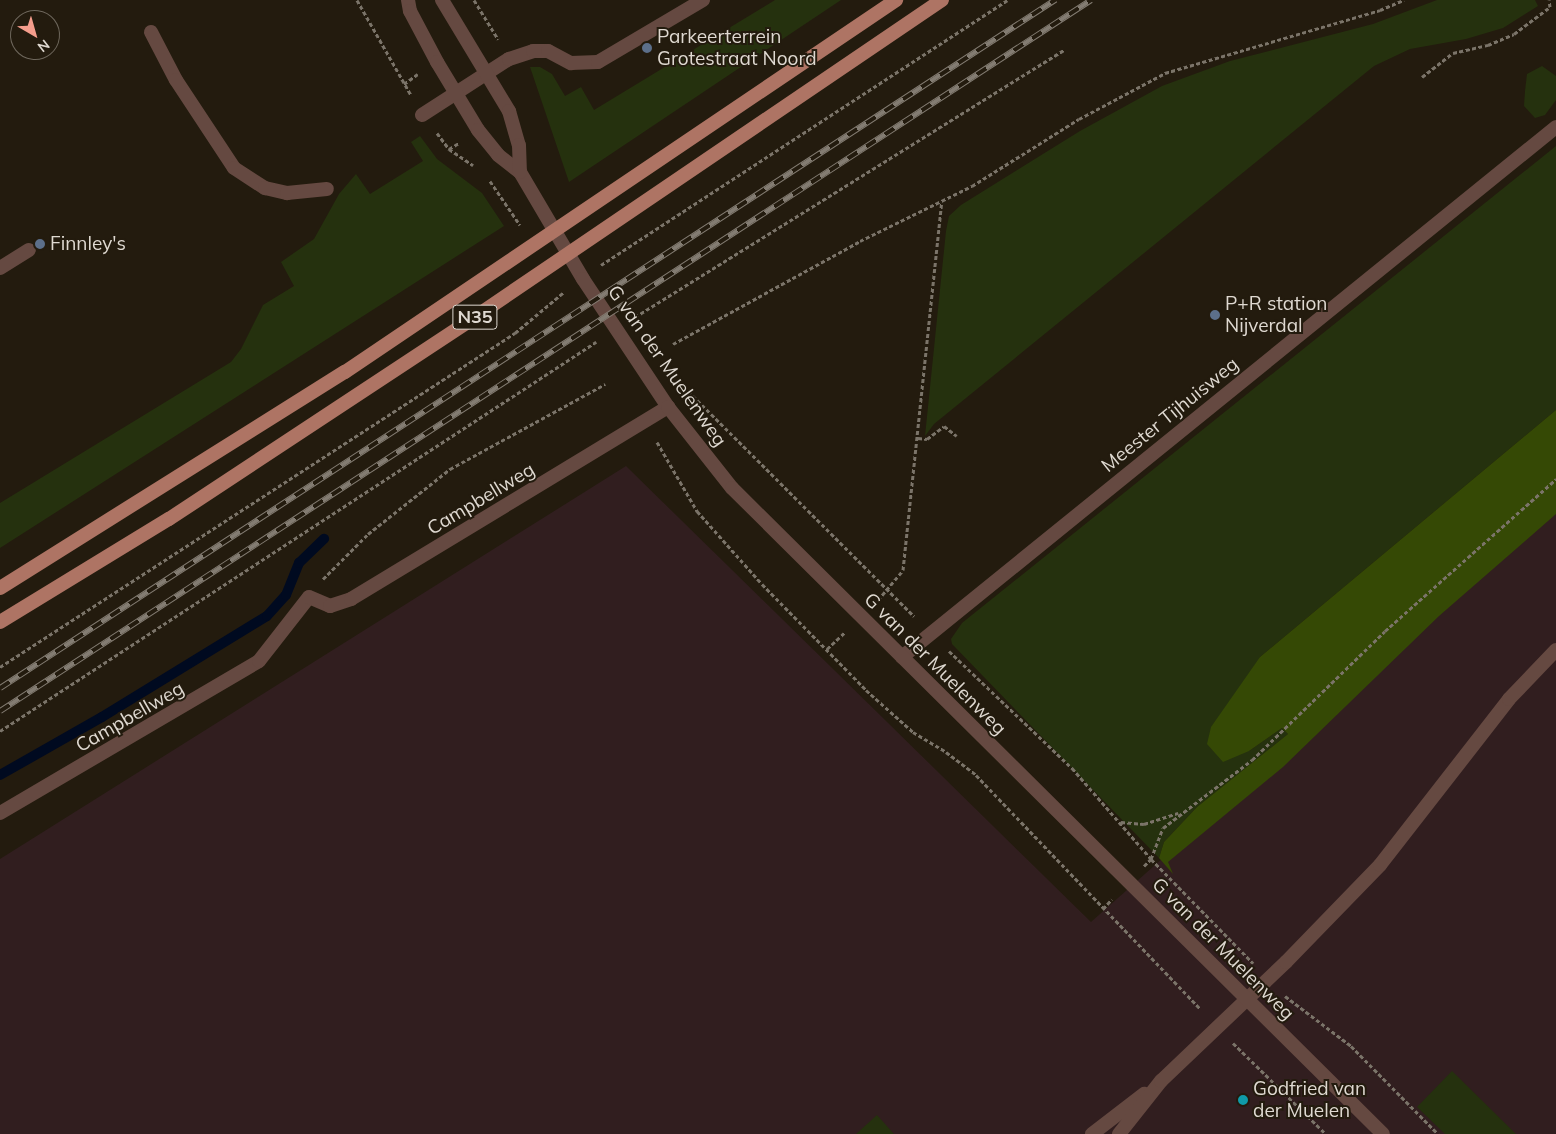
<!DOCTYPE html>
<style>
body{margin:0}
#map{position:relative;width:1556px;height:1134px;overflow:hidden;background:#231b0e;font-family:Mulish,sans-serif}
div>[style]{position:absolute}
.industrial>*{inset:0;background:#311e1f}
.green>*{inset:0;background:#25310e}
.forest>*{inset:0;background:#354905}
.stream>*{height:10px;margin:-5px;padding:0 5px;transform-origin:5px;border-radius:5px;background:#000a20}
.path>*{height:3px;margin-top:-1.5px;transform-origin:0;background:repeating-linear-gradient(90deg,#7b7469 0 4px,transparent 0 6.5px)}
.service>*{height:14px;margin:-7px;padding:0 7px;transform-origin:7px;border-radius:7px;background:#654941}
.minor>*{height:14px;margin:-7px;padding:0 7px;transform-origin:7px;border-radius:7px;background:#654941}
.tertiary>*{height:14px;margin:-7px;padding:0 7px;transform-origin:7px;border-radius:7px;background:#654941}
.primary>*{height:14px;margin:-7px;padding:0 7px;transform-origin:7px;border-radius:7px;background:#ae7464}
.rail>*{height:5.5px;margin-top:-2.75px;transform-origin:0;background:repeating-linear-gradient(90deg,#231b0e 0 11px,#837c72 0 22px);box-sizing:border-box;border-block:1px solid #837c72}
.dots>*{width:14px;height:14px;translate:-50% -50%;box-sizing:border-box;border:2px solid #231b0e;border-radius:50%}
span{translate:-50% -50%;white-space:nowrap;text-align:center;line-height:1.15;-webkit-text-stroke:4px #231b0e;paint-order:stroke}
.shield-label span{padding:1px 4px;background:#231b0e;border:1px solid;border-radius:4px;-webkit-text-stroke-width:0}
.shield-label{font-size:18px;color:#dfd9d1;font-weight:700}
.poi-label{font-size:19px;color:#dfd9d1}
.left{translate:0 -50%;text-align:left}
.street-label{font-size:19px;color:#dfd9d1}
.north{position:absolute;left:10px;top:10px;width:50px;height:50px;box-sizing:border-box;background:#231b0e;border:1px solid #6e675c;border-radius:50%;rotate:142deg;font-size:14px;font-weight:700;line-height:20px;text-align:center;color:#dfd9d1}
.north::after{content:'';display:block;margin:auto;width:18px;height:22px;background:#f49d8c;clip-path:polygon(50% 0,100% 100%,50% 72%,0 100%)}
</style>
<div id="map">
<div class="industrial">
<i style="clip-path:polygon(626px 466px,1091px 922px,1556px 508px,1556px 1134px,0 1134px,0 859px)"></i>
</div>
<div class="green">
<i style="clip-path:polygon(775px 0,841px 0,569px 182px,530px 67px,540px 67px,552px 74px,565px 96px,581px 87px,594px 110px)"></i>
<i style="clip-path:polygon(1437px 0,1535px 0,1538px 6px,1503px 28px,1466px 39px,1410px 49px,1374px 66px,934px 424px,925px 436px,946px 231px,949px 216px,961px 205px,1080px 131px,1162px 86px,1230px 61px,1373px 24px)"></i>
<i style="clip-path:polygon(1542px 66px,1556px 76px,1556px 100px,1545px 115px,1535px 118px,1524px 106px,1525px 91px,1527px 74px)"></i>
<i style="clip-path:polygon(420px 136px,437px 159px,482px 193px,504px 226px,0 548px,0 503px,231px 362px,241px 349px,263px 305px,294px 286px,281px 262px,314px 239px,339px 194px,356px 174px,370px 194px,423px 161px,411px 142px)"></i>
<i style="clip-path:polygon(1556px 146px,1556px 410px,1260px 657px,1249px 751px,1282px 728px,1288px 734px,1197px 807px,1164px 842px,1159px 858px,952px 644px,951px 639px,962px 623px)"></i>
<i style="clip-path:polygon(1452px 1071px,1516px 1134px,1445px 1134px,1417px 1107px)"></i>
<i style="clip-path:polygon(877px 1115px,894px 1134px,856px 1134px)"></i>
</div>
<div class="forest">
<i style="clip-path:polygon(1556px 410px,1556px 514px,1439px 616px,1283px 767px,1168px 862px,1173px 874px,1159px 858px,1164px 842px,1197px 807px,1288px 734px,1282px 728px,1249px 751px,1223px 762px,1207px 744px,1211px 727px,1260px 657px)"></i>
</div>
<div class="stream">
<i style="left:0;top:775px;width:117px;rotate:-29.6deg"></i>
<i style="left:102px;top:717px;width:193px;rotate:-31.5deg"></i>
<i style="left:267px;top:616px;width:28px;rotate:-48deg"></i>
<i style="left:286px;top:595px;width:35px;rotate:-68deg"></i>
<i style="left:299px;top:563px;width:35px;rotate:-44deg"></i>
</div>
<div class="path">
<i style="left:357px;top:0;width:109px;rotate:60.4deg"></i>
<i style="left:474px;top:0;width:46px;rotate:58.4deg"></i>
<i style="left:1422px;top:77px;width:39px;rotate:-38deg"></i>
<i style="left:1453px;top:53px;width:36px;rotate:-13deg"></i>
<i style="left:1488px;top:45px;width:28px;rotate:-23deg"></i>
<i style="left:1514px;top:34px;width:45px;rotate:-36.9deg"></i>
<i style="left:1550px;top:7px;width:7px;rotate:-98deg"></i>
<i style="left:404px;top:84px;width:17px;rotate:-36deg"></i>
<i style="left:437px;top:133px;width:20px;rotate:53deg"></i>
<i style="left:449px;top:149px;width:29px;rotate:34deg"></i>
<i style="left:449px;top:149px;width:12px;rotate:-31deg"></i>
<i style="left:490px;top:181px;width:53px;rotate:55.7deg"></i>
<i style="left:601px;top:265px;width:485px;rotate:-33.1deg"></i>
<i style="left:635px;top:317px;width:505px;rotate:-31.9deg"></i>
<i style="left:673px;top:344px;width:213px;rotate:-28.8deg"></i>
<i style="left:860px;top:241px;width:125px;rotate:-26.2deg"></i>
<i style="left:972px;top:186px;width:126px;rotate:-32.1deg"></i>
<i style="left:1079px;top:119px;width:98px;rotate:-28.1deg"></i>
<i style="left:1165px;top:73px;width:224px;rotate:-16.3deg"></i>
<i style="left:1380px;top:10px;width:26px;rotate:-23deg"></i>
<i style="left:688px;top:391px;width:319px;rotate:44.9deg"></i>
<i style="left:918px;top:438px;width:9px;rotate:6deg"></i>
<i style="left:927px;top:439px;width:21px;rotate:-37deg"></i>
<i style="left:944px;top:426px;width:16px;rotate:38deg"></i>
<i style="left:657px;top:442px;width:80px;rotate:59.9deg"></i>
<i style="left:697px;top:511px;width:98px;rotate:48.3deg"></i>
<i style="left:762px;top:584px;width:148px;rotate:45.5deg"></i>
<i style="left:866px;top:690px;width:63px;rotate:41.8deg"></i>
<i style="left:913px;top:732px;width:39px;rotate:31deg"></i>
<i style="left:946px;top:752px;width:38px;rotate:37deg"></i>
<i style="left:976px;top:775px;width:325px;rotate:46.2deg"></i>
<i style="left:323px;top:579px;width:64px;rotate:-45deg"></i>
<i style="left:368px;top:534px;width:105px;rotate:-38.4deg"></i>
<i style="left:450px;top:469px;width:177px;rotate:-28.7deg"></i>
<i style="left:878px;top:600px;width:39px;rotate:-50deg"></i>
<i style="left:903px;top:570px;width:370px;rotate:-84deg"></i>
<i style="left:827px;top:649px;width:25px;rotate:-43deg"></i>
<i style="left:949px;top:651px;width:170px;rotate:43.6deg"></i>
<i style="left:1072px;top:768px;width:121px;rotate:49deg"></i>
<i style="left:1151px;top:859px;width:146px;rotate:45.6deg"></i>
<i style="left:0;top:667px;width:614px;rotate:-32.97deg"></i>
<i style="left:515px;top:333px;width:64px;rotate:-39.9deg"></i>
<i style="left:0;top:731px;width:712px;rotate:-33.13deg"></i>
<i style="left:1121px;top:822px;width:23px;rotate:5deg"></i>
<i style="left:1144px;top:824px;width:36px;rotate:-18deg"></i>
<i style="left:1144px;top:866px;width:10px;rotate:-45deg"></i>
<i style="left:1151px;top:859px;width:33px;rotate:-69deg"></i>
<i style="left:1163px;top:828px;width:112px;rotate:-37.4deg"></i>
<i style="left:1252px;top:760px;width:185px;rotate:-44.1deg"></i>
<i style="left:1385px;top:631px;width:229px;rotate:-41.6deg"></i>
<i style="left:1103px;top:909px;width:13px;rotate:-48deg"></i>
<i style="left:1285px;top:996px;width:83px;rotate:37.1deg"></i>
<i style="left:1351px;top:1046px;width:124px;rotate:45.3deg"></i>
<i style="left:1233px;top:1043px;width:130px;rotate:44.4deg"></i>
</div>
<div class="service">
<i style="left:151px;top:32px;width:54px;rotate:62.5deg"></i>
<i style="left:176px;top:80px;width:105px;rotate:56.6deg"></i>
<i style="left:234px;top:168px;width:37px;rotate:33deg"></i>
<i style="left:265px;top:188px;width:23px;rotate:13deg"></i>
<i style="left:287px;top:193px;width:40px;rotate:-5.7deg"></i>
<i style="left:422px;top:115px;width:103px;rotate:-32.8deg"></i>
<i style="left:509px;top:59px;width:25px;rotate:-18deg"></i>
<i style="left:533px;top:51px;width:15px"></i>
<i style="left:548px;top:51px;width:26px;rotate:28deg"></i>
<i style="left:571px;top:63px;width:27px;rotate:-2deg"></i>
<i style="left:598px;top:62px;width:122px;rotate:-30.6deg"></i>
<i style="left:0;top:268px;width:34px;rotate:-32deg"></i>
<i style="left:1092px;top:1134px;width:66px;rotate:-37.6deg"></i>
<i style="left:1119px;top:1134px;width:68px;rotate:-51.6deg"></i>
<i style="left:1161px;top:1081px;width:173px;rotate:-43.6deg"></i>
<i style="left:1286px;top:962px;width:135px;rotate:-45.9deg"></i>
<i style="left:1380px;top:865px;width:210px;rotate:-52.1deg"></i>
<i style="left:1509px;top:699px;width:68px;rotate:-46.2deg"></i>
</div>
<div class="minor">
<i style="left:902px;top:657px;width:842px;rotate:-39.02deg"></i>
<i style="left:0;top:813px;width:300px;rotate:-30.4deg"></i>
<i style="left:259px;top:661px;width:81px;rotate:-52deg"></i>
<i style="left:309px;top:597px;width:23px;rotate:23deg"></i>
<i style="left:330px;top:606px;width:22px;rotate:-18deg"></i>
<i style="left:351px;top:599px;width:371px;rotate:-31.2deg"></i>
</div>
<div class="tertiary">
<i style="left:408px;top:0;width:11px;rotate:80deg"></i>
<i style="left:410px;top:11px;width:58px;rotate:62.1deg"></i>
<i style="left:437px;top:62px;width:79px;rotate:58.9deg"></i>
<i style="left:478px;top:130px;width:32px;rotate:51deg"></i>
<i style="left:498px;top:155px;width:28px;rotate:38deg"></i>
<i style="left:520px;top:172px;width:124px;rotate:59.5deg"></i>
<i style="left:583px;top:279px;width:154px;rotate:56.4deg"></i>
<i style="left:668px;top:407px;width:103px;rotate:51.7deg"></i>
<i style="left:732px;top:488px;width:917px;rotate:44.78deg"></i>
<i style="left:442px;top:0;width:130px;rotate:58.9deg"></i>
<i style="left:509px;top:111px;width:35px;rotate:74deg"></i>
<i style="left:519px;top:145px;width:27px;rotate:88deg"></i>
</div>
<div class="primary">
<i style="left:0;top:588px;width:407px;rotate:-32.1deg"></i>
<i style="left:345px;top:372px;width:665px;rotate:-34.02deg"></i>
<i style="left:0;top:622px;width:198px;rotate:-31.4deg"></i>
<i style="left:169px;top:519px;width:363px;rotate:-33.4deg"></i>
<i style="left:472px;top:319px;width:568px;rotate:-34.17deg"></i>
</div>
<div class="rail">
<i style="left:0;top:688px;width:1260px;rotate:-33.11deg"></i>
<i style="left:0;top:711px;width:1302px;rotate:-33.09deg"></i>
</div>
<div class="dots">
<i style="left:647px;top:48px;background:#5c6f8a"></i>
<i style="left:40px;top:244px;background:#5c6f8a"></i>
<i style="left:1215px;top:315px;background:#5c6f8a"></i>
<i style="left:1243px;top:1100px;background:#0f9aa8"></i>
</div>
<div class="shield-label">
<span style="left:475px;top:317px">N35</span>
</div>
<div class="poi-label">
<span class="left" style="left:657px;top:48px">Parkeerterrein<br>Grotestraat Noord</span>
<span class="left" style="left:50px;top:244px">Finnley's</span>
<span class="left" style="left:1225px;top:315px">P+R station<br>Nijverdal</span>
<span class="left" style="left:1253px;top:1100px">Godfried van<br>der Muelen</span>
</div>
<div class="street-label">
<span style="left:667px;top:366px;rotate:55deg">G van der Muelenweg</span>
<span style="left:1170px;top:415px;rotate:-39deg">Meester Tijhuisweg</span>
<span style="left:481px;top:499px;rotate:-31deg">Campbellweg</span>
<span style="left:935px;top:664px;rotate:45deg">G van der Muelenweg</span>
<span style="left:130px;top:717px;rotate:-30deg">Campbellweg</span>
<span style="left:1223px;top:949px;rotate:45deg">G van der Muelenweg</span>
</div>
<div class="north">N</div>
</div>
